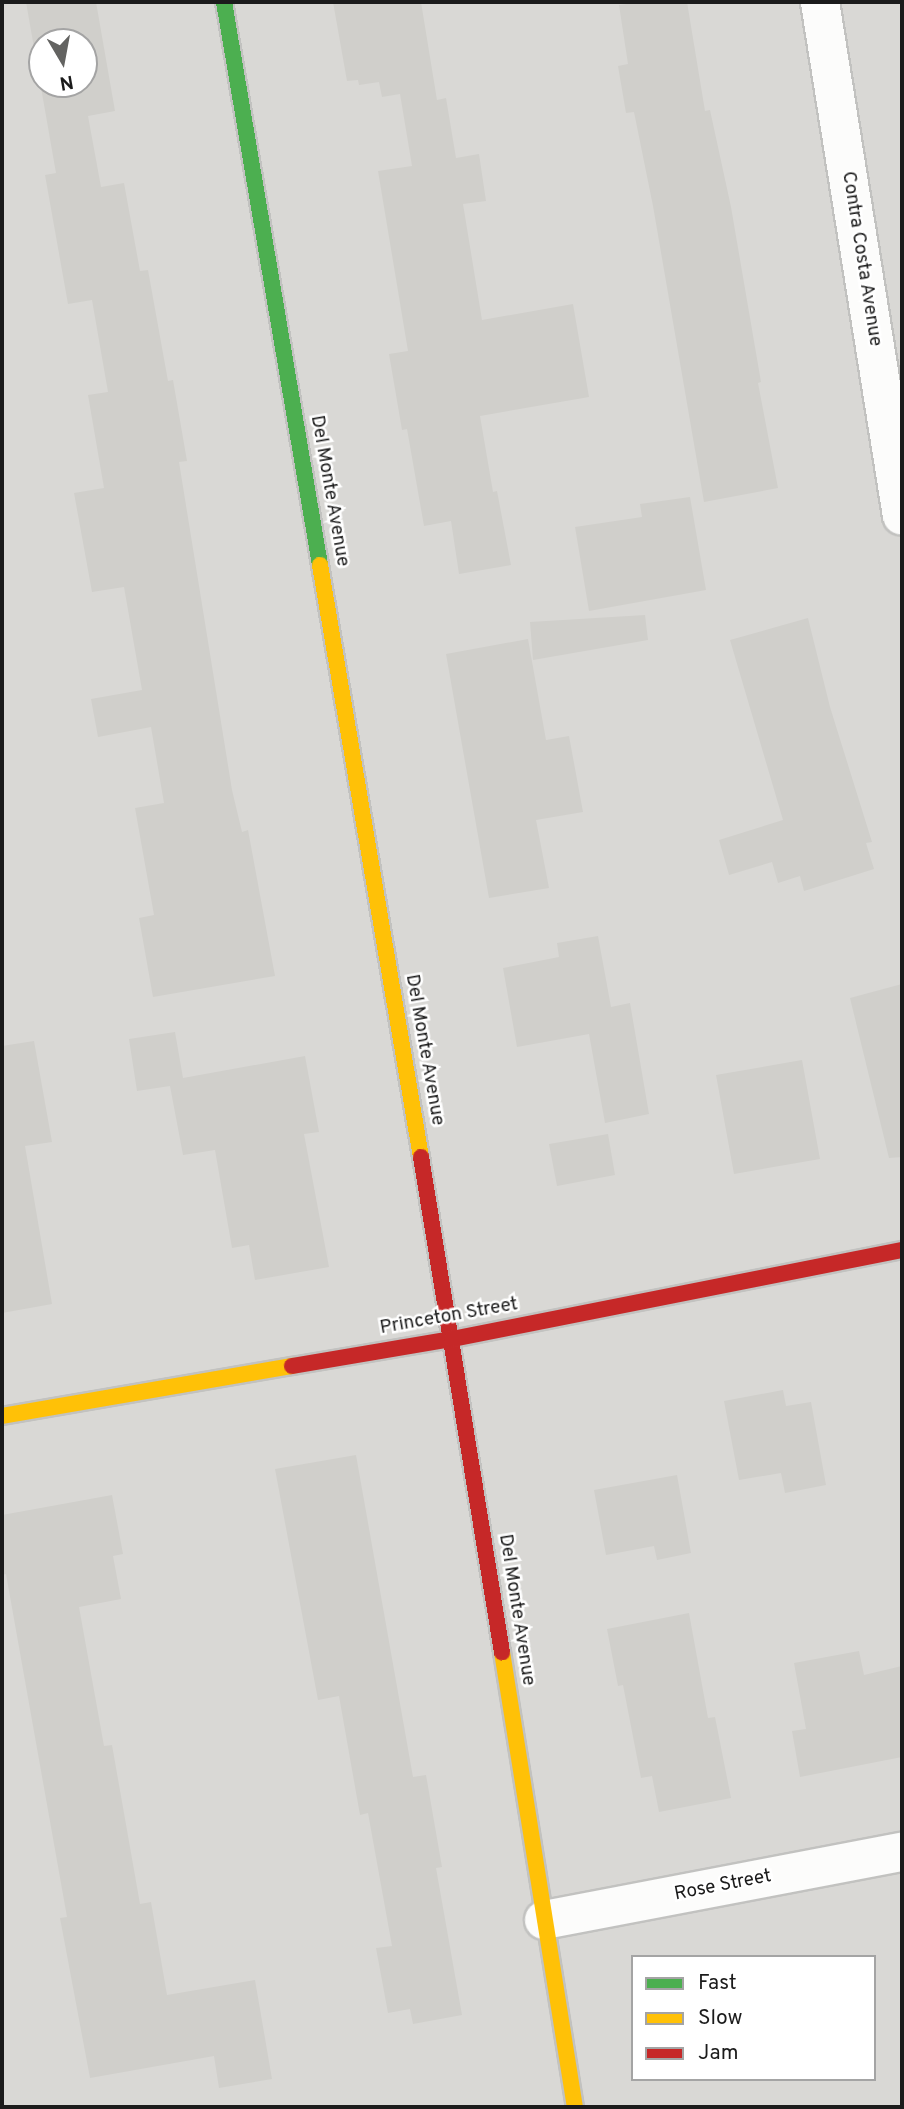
<!DOCTYPE html>
<style>
body{margin:0}
#map{position:relative;width:904px;height:2109px;overflow:hidden;background:#eae9e4;font-family:Overpass,sans-serif}
div>[style]{position:absolute}
.residential>*{inset:0;background:#d9d8d5}
.building>*{inset:0;background:#d0cfcb}
.roads{filter:drop-shadow(2px 0 #c2c2c0) drop-shadow(-2px 0 #c2c2c0) drop-shadow(0 2px #c2c2c0) drop-shadow(0 -2px #c2c2c0)}
.street>*{height:38px;margin:-19px;padding:0 19px;transform-origin:19px;border-radius:19px;background:#fcfcfb}
.fast>*{height:16px;margin:-8px;padding:0 8px;transform-origin:8px;border-radius:8px;background:#4caf50}
.slow>*{height:16px;margin:-8px;padding:0 8px;transform-origin:8px;border-radius:8px;background:#ffc107}
.jam>*{height:16px;margin:-8px;padding:0 8px;transform-origin:8px;border-radius:8px;background:#c62828}
span{translate:-50% -50%;white-space:nowrap;text-align:center;line-height:1.15;-webkit-text-stroke:5px #fff;paint-order:stroke}
.street-label{font-size:19px;color:#1b1b1b}
.frame{position:absolute;inset:0;border:4px solid #1b1b1b;pointer-events:none}
.legend{position:absolute;left:631px;top:1955px;width:245px;height:126px;box-sizing:border-box;background:#fff;border:2px solid #a4a4a4;margin:0;padding:9px 12px;list-style:none;font-size:21px;color:#1b1b1b}
.legend li{display:flex;align-items:center;gap:14px;height:35px}
.legend b{width:35px;border:2px solid #a4a4a4}
.north{position:absolute;left:28px;top:28px;width:70px;height:70px;box-sizing:border-box;background:#fff;border:2px solid #a4a4a4;border-radius:50%;rotate:170deg;font-size:19px;font-weight:700;line-height:28px;text-align:center;color:#1b1b1b}
.north::after{content:'';display:block;margin:auto;width:24px;height:32px;background:#636361;clip-path:polygon(50% 0,100% 100%,50% 72%,0 100%)}
</style>
<div id="map">
<div class="residential">
<i style="clip-path:polygon(evenodd,2px 2px,902px 2px,902px 2107px,2px 2107px,2px 2px,42px 42px,84px 42px,84px 84px,42px 84px,42px 42px,2px 2px,633px 1957px,874px 1957px,874px 2079px,633px 2079px,633px 1957px)"></i>
</div>
<div class="building">
<i style="clip-path:polygon(evenodd,26px 2px,96px 2px,115px 111px,88px 116px,101px 187px,124px 183px,140px 271px,148px 270px,168px 381px,173px 380px,187px 461px,179px 462px,232px 790px,242px 832px,248px 830px,275px 976px,153px 997px,139px 918px,154px 915px,135px 808px,164px 803px,151px 727px,98px 737px,91px 699px,142px 690px,124px 587px,92px 592px,74px 493px,104px 488px,88px 395px,108px 392px,92px 300px,68px 304px,45px 175px,56px 173px,26px 2px,42px 42px,84px 42px,84px 84px,42px 84px,42px 42px)"></i>
<i style="clip-path:polygon(333px 2px,421px 2px,437px 100px,446px 98px,456px 158px,479px 154px,486px 201px,463px 204px,482px 320px,573px 304px,589px 397px,480px 416px,493px 492px,497px 491px,511px 565px,459px 574px,451px 521px,424px 526px,407px 429px,402px 430px,389px 354px,408px 351px,378px 171px,412px 166px,400px 94px,382px 97px,379px 82px,359px 85px,358px 80px,347px 81px)"></i>
<i style="clip-path:polygon(641px 2px,687px 2px,705px 111px,710px 110px,731px 207px,761px 382px,758px 383px,778px 488px,704px 502px,653px 206px,634px 112px,626px 113px,618px 66px,628px 64px,619px 5px)"></i>
<i style="clip-path:polygon(690px 497px,706px 590px,589px 611px,575px 527px,642px 517px,640px 504px)"></i>
<i style="clip-path:polygon(645px 615px,648px 640px,533px 660px,530px 622px)"></i>
<i style="clip-path:polygon(808px 618px,830px 707px,872px 842px,866px 843px,874px 869px,804px 891px,800px 876px,778px 883px,772px 862px,729px 875px,719px 840px,783px 820px,730px 640px)"></i>
<i style="clip-path:polygon(528px 639px,546px 740px,569px 736px,583px 812px,536px 820px,549px 888px,489px 898px,446px 654px)"></i>
<i style="clip-path:polygon(598px 936px,611px 1007px,630px 1003px,649px 1114px,605px 1123px,589px 1034px,517px 1047px,503px 968px,559px 957px,557px 943px)"></i>
<i style="clip-path:polygon(902px 984px,902px 1157px,889px 1158px,850px 998px)"></i>
<i style="clip-path:polygon(175px 1032px,183px 1078px,305px 1056px,319px 1132px,304px 1134px,329px 1267px,255px 1280px,249px 1245px,232px 1248px,215px 1150px,183px 1155px,170px 1086px,137px 1091px,129px 1039px)"></i>
<i style="clip-path:polygon(34px 1041px,52px 1142px,25px 1146px,52px 1304px,2px 1313px,2px 1046px)"></i>
<i style="clip-path:polygon(802px 1060px,820px 1159px,734px 1174px,716px 1075px)"></i>
<i style="clip-path:polygon(608px 1134px,615px 1175px,557px 1186px,549px 1144px)"></i>
<i style="clip-path:polygon(783px 1390px,786px 1406px,811px 1402px,826px 1485px,785px 1493px,781px 1473px,739px 1480px,724px 1401px)"></i>
<i style="clip-path:polygon(356px 1455px,413px 1777px,426px 1775px,442px 1867px,436px 1868px,462px 2015px,413px 2024px,410px 2009px,388px 2013px,376px 1948px,392px 1946px,368px 1813px,360px 1815px,339px 1696px,318px 1700px,275px 1469px)"></i>
<i style="clip-path:polygon(677px 1475px,691px 1553px,657px 1560px,654px 1546px,606px 1555px,594px 1490px)"></i>
<i style="clip-path:polygon(112px 1495px,123px 1554px,113px 1556px,121px 1599px,79px 1607px,104px 1746px,112px 1745px,140px 1904px,151px 1902px,167px 1995px,255px 1980px,272px 2079px,219px 2088px,214px 2056px,90px 2078px,60px 1918px,67px 1917px,6px 1574px,2px 1575px,2px 1515px)"></i>
<i style="clip-path:polygon(689px 1613px,708px 1718px,715px 1717px,731px 1798px,659px 1812px,652px 1776px,641px 1778px,623px 1685px,618px 1686px,607px 1629px)"></i>
<i style="clip-path:polygon(859px 1651px,864px 1675px,902px 1666px,902px 1757px,800px 1777px,792px 1731px,806px 1729px,794px 1663px)"></i>
</div>
<div class="roads">
<div class="street">
<i style="left:820px;top:2px;width:520px;rotate:80.94deg"></i>
<i style="left:544px;top:1920px;width:364px;rotate:-10.8deg"></i>
</div>
<div class="fast">
<i style="left:224px;top:2px;width:571px;rotate:80.32deg"></i>
</div>
<div class="slow">
<i style="left:320px;top:565px;width:601px;rotate:80.32deg"></i>
<i style="left:2px;top:1416px;width:294px;rotate:-9.8deg"></i>
<i style="left:502px;top:1652px;width:461px;rotate:80.9deg"></i>
</div>
<div class="jam">
<i style="left:421px;top:1157px;width:502px;rotate:80.71deg"></i>
<i style="left:292px;top:1366px;width:162px;rotate:-9.6deg"></i>
<i style="left:452px;top:1339px;width:459px;rotate:-11.2deg"></i>
</div>
</div>
<div class="street-label">
<span style="left:861px;top:259px;rotate:81deg">Contra Costa Avenue</span>
<span style="left:329px;top:491px;rotate:80deg">Del Monte Avenue</span>
<span style="left:424px;top:1050px;rotate:80deg">Del Monte Avenue</span>
<span style="left:449px;top:1317px;rotate:-10deg">Princeton Street</span>
<span style="left:516px;top:1610px;rotate:81deg">Del Monte Avenue</span>
<span style="left:723px;top:1886px;rotate:-11deg">Rose Street</span>
</div>
<div class="frame"></div>
<ul class="legend">
<li><b style="height:9px;background:#4caf50"></b>Fast</li>
<li><b style="height:9px;background:#ffc107"></b>Slow</li>
<li><b style="height:9px;background:#c62828"></b>Jam</li>
</ul>
<div class="north">N</div>
</div>
